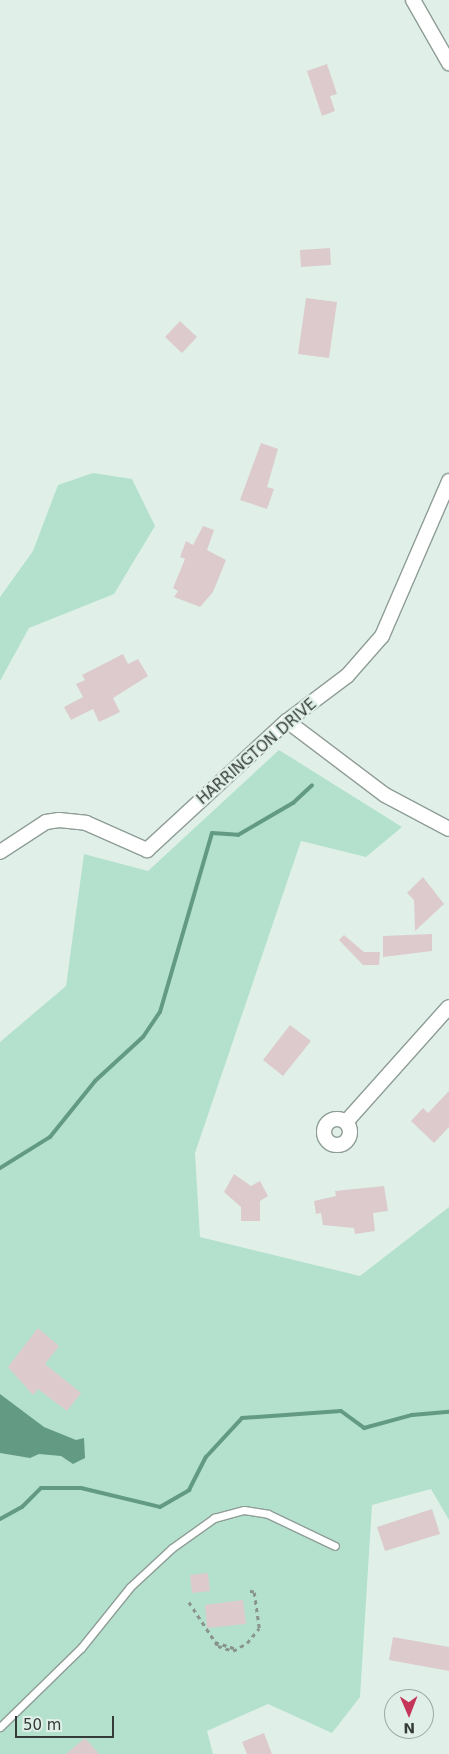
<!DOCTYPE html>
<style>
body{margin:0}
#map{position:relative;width:449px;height:1754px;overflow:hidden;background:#e0f0e9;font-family:"DejaVu Sans",sans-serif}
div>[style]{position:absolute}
.green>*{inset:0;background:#b4e1ce}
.water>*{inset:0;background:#629a84}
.stream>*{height:4px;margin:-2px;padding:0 2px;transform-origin:2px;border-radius:2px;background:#629a84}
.building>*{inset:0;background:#dccacc}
.path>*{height:2.5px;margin-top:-1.25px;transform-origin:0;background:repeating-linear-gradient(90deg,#89948f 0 4px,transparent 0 8px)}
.roads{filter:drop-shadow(1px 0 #8e9d96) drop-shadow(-1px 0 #8e9d96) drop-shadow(0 1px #8e9d96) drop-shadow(0 -1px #8e9d96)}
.service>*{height:7px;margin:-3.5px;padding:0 3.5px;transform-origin:3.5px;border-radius:3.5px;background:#fff}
.minor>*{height:14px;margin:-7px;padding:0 7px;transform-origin:7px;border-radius:7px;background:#fff}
.minor>.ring{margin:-7px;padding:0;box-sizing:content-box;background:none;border:14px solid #fff;border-radius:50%}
span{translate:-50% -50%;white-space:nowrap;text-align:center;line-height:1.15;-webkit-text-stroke:4.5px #e0f0e9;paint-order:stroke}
.street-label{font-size:15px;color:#353b38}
.north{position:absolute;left:384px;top:1689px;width:50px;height:50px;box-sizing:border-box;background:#e0f0e9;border:1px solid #9ca8a2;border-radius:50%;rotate:179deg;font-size:14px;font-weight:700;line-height:20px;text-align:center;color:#353b38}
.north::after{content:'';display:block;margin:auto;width:18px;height:22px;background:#c43559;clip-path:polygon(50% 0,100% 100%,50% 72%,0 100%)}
.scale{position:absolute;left:15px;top:1716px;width:99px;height:22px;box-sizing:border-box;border:2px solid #353b38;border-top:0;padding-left:6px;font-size:15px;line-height:18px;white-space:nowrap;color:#353b38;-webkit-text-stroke:4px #e0f0e9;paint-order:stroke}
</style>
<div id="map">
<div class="green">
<i style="clip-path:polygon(93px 473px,132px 479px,155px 526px,114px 594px,29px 628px,0 681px,0 597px,33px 551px,58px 485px)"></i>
<i style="clip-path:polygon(279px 750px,402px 827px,366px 857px,301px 841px,195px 1153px,200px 1237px,360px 1276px,449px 1207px,449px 1520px,431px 1489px,372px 1505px,360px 1697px,332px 1733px,268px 1704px,207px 1731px,213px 1754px,0 1754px,0 1042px,66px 986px,84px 854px,148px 871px)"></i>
</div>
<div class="water">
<i style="clip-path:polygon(0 1394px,44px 1427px,76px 1440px,84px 1438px,85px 1458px,73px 1464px,61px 1456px,39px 1454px,30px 1458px,0 1453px)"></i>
</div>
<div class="stream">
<i style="left:0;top:1168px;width:59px;rotate:-31.8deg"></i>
<i style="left:50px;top:1137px;width:72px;rotate:-51.2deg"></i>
<i style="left:95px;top:1081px;width:65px;rotate:-42.5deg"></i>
<i style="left:143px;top:1037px;width:30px;rotate:-56deg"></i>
<i style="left:160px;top:1012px;width:186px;rotate:-73.8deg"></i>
<i style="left:212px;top:833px;width:26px;rotate:4deg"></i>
<i style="left:238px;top:835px;width:64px;rotate:-30.2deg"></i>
<i style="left:293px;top:803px;width:26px;rotate:-43deg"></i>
<i style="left:0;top:1519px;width:25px;rotate:-29deg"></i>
<i style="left:22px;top:1507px;width:27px;rotate:-45deg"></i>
<i style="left:41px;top:1488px;width:40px"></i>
<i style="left:81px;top:1488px;width:81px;rotate:13.5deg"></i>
<i style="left:160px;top:1507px;width:34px;rotate:-30deg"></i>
<i style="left:189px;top:1490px;width:37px;rotate:-63deg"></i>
<i style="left:206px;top:1457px;width:53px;rotate:-47.3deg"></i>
<i style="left:242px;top:1418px;width:99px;rotate:-4deg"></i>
<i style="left:341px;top:1411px;width:29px;rotate:36deg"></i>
<i style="left:364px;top:1428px;width:50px;rotate:-15.2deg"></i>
<i style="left:412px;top:1415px;width:37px;rotate:-5deg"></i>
</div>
<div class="building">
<i style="clip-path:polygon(327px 64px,337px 94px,330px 96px,335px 111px,322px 116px,307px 71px)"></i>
<i style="clip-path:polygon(330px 248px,331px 265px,301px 267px,300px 250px)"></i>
<i style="clip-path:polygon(306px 298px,337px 302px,329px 358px,298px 354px)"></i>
<i style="clip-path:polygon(180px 321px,197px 337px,182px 353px,165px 337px)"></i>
<i style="clip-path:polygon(261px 443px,278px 449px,267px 487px,274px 489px,267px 509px,240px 500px)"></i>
<i style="clip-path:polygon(203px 526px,214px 530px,207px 550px,226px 560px,213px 592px,200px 607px,174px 597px,178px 591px,173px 588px,185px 559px,180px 557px,186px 541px,193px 545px)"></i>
<i style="clip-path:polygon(123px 654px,128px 664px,138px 659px,148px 676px,113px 698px,120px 712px,99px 722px,93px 709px,71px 720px,64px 707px,83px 697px,76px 684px,85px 680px,82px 675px)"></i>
<i style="clip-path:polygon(423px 877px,444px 904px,415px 931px,414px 900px,407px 893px)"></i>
<i style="clip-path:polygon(432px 934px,432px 951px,383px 957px,383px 936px)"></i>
<i style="clip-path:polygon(344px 935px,364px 952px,380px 952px,379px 965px,363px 965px,339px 940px)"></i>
<i style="clip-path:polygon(290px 1025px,311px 1041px,283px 1076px,263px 1060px)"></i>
<i style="clip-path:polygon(449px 1091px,449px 1127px,434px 1143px,411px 1121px,423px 1108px,428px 1113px)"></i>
<i style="clip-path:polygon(234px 1174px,251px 1186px,260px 1181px,268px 1196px,260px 1201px,260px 1221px,241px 1221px,241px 1207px,224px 1192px)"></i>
<i style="clip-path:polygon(384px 1186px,388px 1211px,373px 1213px,375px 1231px,355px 1234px,354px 1228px,323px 1225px,321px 1213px,316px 1214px,314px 1201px,336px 1196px,335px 1191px)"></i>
<i style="clip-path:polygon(38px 1328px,59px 1346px,45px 1364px,81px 1393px,67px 1411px,38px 1389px,33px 1395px,8px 1367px)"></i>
<i style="clip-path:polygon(432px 1509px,440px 1534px,385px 1551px,377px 1527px)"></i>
<i style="clip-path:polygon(208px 1573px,210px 1591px,192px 1593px,190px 1575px)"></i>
<i style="clip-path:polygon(243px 1600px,246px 1624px,207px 1628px,205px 1605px)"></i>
<i style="clip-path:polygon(393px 1637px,449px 1647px,449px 1671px,389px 1660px)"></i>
<i style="clip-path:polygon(264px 1733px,272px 1754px,247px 1754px,242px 1742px)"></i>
<i style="clip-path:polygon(85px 1738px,99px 1754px,66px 1754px)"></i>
</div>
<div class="path">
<i style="left:189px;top:1602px;width:53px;rotate:56.6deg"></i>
<i style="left:218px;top:1646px;width:16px;rotate:18deg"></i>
<i style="left:233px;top:1651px;width:16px;rotate:-30deg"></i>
<i style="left:247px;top:1643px;width:19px;rotate:-51deg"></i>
<i style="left:259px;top:1628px;width:36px;rotate:-98deg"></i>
<i style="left:254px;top:1592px;width:7px;rotate:-172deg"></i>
<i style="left:215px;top:1642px;width:22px;rotate:18deg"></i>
</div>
<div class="roads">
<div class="service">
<i style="left:0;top:1727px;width:113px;rotate:-44.3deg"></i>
<i style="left:81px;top:1648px;width:78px;rotate:-51.2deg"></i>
<i style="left:130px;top:1587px;width:57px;rotate:-42.9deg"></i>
<i style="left:172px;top:1548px;width:52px;rotate:-35.5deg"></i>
<i style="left:214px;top:1518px;width:31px;rotate:-15deg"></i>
<i style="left:244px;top:1510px;width:24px;rotate:9deg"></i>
<i style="left:268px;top:1514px;width:74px;rotate:25.5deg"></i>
</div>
<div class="minor">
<i style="left:413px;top:0;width:73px;rotate:60.3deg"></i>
<i style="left:287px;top:721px;width:123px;rotate:37.1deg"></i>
<i style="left:385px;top:795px;width:72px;rotate:28deg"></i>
<i style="left:0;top:852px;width:55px;rotate:-33.1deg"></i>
<i style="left:46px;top:822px;width:13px;rotate:-9deg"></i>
<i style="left:59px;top:820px;width:27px;rotate:6deg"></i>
<i style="left:86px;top:823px;width:67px;rotate:23.9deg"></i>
<i style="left:147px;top:850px;width:190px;rotate:-42.7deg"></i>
<i style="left:287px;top:721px;width:75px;rotate:-36.9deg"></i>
<i style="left:347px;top:676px;width:53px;rotate:-48.8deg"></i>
<i style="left:382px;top:636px;width:169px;rotate:-66.6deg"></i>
<i class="ring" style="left:324px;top:1119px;width:12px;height:12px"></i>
<i style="left:346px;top:1122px;width:154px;rotate:-48.2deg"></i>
</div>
</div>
<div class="street-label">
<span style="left:257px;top:752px;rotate:-41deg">HARRINGTON DRIVE</span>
</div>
<div class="north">N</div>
<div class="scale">50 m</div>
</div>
